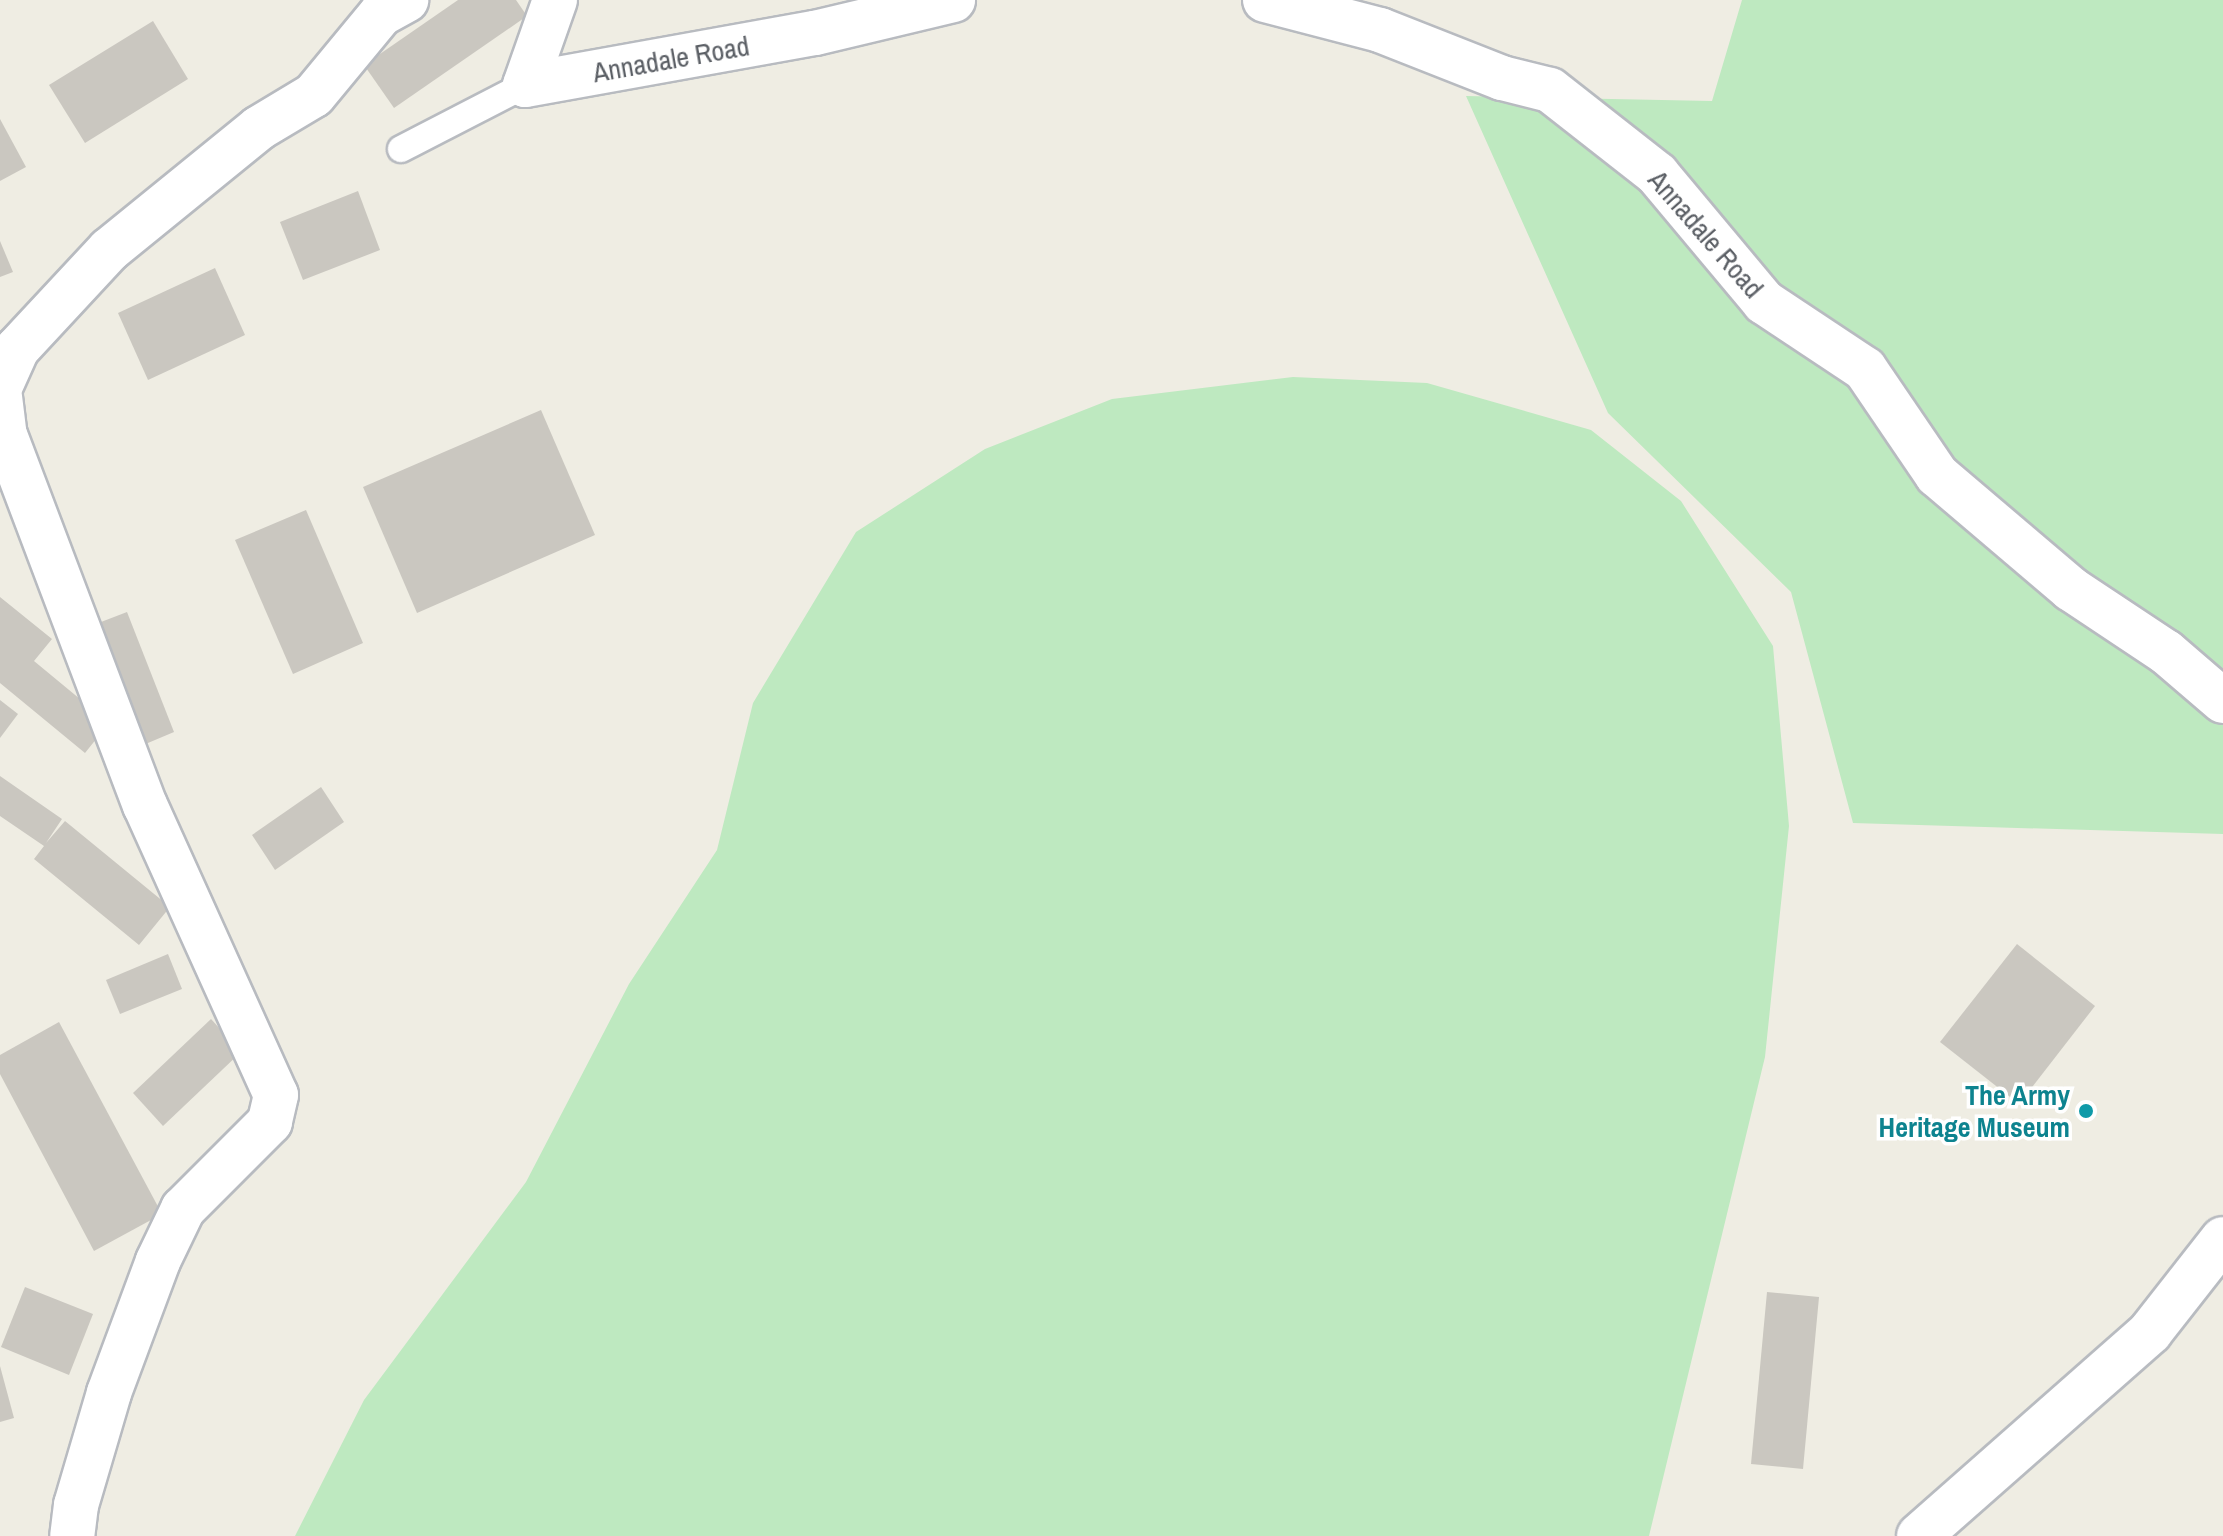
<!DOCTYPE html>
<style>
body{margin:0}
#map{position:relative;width:2223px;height:1536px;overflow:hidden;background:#efede3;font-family:"Archivo Narrow",sans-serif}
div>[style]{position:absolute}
.green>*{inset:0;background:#bee9c0}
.building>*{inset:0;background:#cac7c0}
.roads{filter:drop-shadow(2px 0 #b8bbc0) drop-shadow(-2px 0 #b8bbc0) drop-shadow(0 2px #b8bbc0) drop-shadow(0 -2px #b8bbc0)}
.service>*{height:26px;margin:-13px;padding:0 13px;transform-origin:13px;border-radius:13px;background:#fff}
.minor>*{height:44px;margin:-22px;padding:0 22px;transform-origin:22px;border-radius:22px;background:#fff}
.dots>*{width:22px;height:22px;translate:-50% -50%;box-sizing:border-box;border:4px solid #fff;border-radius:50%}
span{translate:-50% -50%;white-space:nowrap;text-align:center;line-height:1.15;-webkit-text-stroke:7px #fff;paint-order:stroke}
.street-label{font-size:28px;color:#5b5f65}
.culture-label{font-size:28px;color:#0d838f;font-weight:700}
.right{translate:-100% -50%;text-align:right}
</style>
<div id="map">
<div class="green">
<i style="clip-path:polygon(1742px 0,2223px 0,2223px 834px,1853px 823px,1791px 592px,1608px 413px,1466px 96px,1712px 101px)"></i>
<i style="clip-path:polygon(1293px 377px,1427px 383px,1591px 430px,1681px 501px,1773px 646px,1789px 826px,1765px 1057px,1649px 1536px,295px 1536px,364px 1400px,526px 1182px,629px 984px,717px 850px,753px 703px,856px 532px,985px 449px,1112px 399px)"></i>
</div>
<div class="building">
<i style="clip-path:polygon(458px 0,516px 0,527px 16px,394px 108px,364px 65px)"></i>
<i style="clip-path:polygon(153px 21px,188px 79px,85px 143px,49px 85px)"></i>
<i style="clip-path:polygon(0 119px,26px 167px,0 181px)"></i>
<i style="clip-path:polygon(358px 191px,380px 250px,303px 280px,280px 222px)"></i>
<i style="clip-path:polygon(0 241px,13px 272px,0 277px)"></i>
<i style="clip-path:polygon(215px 268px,245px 335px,148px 380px,118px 313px)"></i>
<i style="clip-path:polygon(541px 410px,595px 535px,417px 613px,363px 487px)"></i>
<i style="clip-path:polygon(306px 510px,363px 643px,293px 674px,235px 540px)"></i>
<i style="clip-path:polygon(0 597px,52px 639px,34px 661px,109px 723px,85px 753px,0 683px)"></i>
<i style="clip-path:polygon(127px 612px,174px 732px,136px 748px,88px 627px)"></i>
<i style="clip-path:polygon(0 700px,18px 714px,0 738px)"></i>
<i style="clip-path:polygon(0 776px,62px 819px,46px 843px,65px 821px,170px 907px,139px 945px,34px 859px,44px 846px,0 816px)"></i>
<i style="clip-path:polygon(321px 787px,344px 822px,275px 870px,252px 835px)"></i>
<i style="clip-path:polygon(2017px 944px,2095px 1006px,2019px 1104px,1940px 1042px)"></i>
<i style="clip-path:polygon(168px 954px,182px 989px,120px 1014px,106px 980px)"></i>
<i style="clip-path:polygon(211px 1019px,241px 1052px,163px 1126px,133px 1093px)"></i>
<i style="clip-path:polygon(59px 1022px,162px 1214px,94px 1251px,0 1074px,0 1055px)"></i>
<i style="clip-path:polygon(25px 1287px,93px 1314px,69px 1375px,1px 1347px)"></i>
<i style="clip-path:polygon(1767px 1292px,1819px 1297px,1803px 1469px,1751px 1464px)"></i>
<i style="clip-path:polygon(0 1366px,14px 1418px,0 1422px)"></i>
</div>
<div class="roads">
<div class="service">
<i style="left:401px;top:149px;width:140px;rotate:-27.3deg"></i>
</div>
<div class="minor">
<i style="left:555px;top:0;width:90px;rotate:109.4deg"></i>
<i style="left:525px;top:85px;width:295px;rotate:-10.2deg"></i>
<i style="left:815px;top:33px;width:142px;rotate:-13.4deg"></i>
<i style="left:1265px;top:0;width:119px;rotate:14.6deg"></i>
<i style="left:1380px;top:30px;width:131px;rotate:21.5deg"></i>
<i style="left:1502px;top:78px;width:49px;rotate:14deg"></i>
<i style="left:1550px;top:90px;width:136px;rotate:38.1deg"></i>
<i style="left:1657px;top:174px;width:167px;rotate:50.1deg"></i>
<i style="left:1764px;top:302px;width:121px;rotate:33.6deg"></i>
<i style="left:1865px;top:369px;width:128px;rotate:55.8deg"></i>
<i style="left:1937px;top:475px;width:176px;rotate:40.4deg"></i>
<i style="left:2071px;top:589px;width:114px;rotate:33.6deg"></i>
<i style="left:2166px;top:652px;width:75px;rotate:40.7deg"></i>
<i style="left:0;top:387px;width:42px;rotate:-65.9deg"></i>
<i style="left:17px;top:349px;width:135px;rotate:-47.1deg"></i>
<i style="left:109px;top:250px;width:193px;rotate:-39.1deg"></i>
<i style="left:259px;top:128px;width:64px;rotate:-31deg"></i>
<i style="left:314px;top:95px;width:105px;rotate:-50.4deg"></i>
<i style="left:381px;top:14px;width:29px;rotate:-29deg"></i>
<i style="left:0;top:397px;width:38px;rotate:83deg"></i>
<i style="left:5px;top:435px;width:396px;rotate:69.3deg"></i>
<i style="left:145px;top:805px;width:318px;rotate:65.7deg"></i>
<i style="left:276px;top:1095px;width:28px;rotate:103deg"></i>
<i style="left:270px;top:1122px;width:123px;rotate:135deg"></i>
<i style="left:183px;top:1209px;width:58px;rotate:115.7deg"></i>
<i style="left:158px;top:1261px;width:141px;rotate:110.4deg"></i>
<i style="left:109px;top:1393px;width:117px;rotate:106.4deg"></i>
<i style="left:76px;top:1505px;width:31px;rotate:97deg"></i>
<i style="left:1919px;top:1536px;width:308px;rotate:-41.4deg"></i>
<i style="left:2150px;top:1332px;width:118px;rotate:-51.9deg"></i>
</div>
</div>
<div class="dots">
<i style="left:2086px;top:1111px;background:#0f9aa8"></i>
</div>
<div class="street-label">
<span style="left:671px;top:59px;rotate:-10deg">Annadale Road</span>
<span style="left:1706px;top:234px;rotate:49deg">Annadale Road</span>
</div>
<div class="culture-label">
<span class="right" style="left:2070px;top:1111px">The Army<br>Heritage Museum</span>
</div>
</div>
